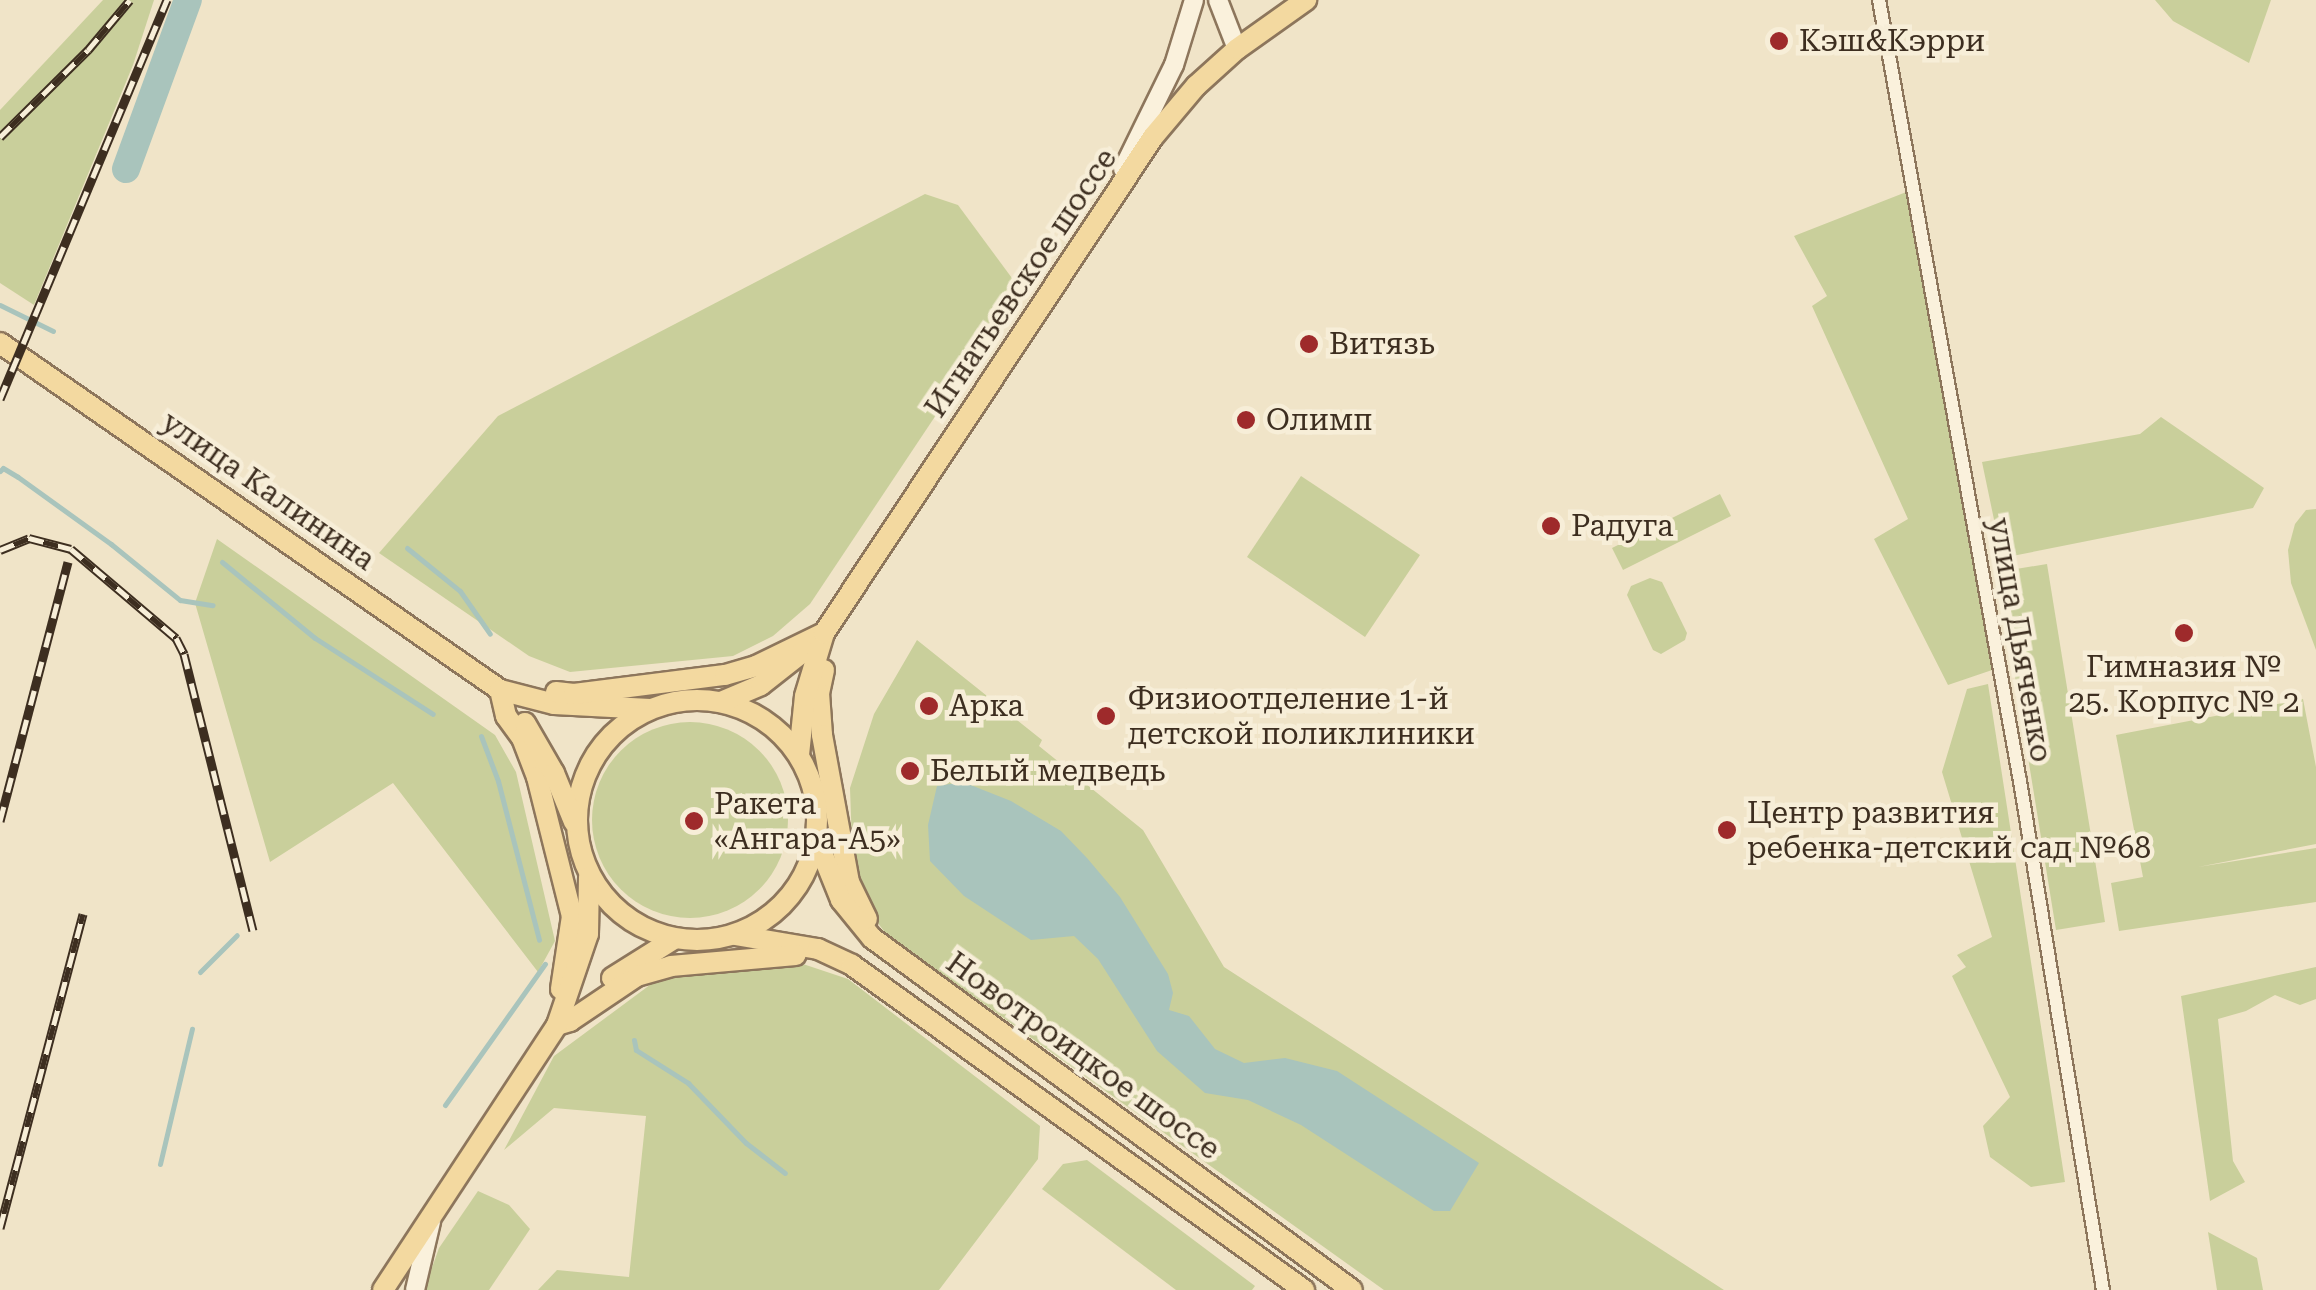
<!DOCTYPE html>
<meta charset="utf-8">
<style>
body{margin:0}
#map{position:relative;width:2316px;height:1290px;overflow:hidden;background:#f0e4c8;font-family:"Roboto Serif",serif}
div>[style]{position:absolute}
.green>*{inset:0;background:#c9cf9b}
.round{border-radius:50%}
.water>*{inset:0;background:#a9c4bc}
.stream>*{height:5px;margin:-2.5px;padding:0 2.5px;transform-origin:2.5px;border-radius:2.5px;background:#a9c4bc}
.river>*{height:28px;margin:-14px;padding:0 14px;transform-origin:14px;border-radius:14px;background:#a9c4bc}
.roads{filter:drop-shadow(2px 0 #8d765c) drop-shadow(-2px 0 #8d765c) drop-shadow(0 2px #8d765c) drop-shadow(0 -2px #8d765c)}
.street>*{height:12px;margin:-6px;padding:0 6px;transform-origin:6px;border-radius:6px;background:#faf1dc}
.secondary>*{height:18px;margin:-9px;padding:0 9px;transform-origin:9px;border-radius:9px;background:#faf1dc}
.primary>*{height:20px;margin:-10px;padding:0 10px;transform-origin:10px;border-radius:10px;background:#f3d9a0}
.primary>.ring{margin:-10px;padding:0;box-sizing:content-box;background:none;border:20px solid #f3d9a0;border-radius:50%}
.rail>*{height:9px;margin-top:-4.5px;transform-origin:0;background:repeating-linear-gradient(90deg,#f7eed8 0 15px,#3d2e20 0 30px);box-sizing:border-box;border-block:2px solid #3d2e20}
.dots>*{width:28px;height:28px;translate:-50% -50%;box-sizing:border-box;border:5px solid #f7eed8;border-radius:50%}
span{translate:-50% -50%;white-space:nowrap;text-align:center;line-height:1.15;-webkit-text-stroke:9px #f7eed8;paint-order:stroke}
.poi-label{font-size:30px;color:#3d2e20}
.left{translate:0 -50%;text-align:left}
.street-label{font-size:30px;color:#3d2e20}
</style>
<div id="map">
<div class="green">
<i style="clip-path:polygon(103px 0,154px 0,133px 65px,34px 305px,0 283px,0 110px)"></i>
<i style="clip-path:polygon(2155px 0,2271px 0,2249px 63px,2173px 21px)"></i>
<i style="clip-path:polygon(1914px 189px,1998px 668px,1948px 685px,1874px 539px,1908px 519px,1812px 306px,1827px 296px,1794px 236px)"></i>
<i style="clip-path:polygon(925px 194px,958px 205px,1020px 289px,810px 604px,773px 636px,733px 656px,570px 672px,529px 656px,379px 553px,498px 416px)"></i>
<i style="clip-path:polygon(2161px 417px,2264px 488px,2253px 508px,2002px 558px,1982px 462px,2140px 434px)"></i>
<i style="clip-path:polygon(1301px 476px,1420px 555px,1365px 637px,1247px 557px)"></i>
<i style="clip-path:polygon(1720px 494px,1731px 516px,1623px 570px,1612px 548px)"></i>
<i style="clip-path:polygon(2316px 509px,2316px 650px,2291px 583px,2288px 550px,2295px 524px,2306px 510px)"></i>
<i style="clip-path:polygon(217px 539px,495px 735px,516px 772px,555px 941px,538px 972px,393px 783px,270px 862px,195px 603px)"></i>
<i style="clip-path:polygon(2047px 564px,2105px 922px,2056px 930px,1998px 572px)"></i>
<i style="clip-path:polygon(1650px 578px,1662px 582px,1687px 633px,1685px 640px,1661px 654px,1653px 650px,1627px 595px,1631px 586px)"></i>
<i style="clip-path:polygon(917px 640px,1042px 740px,1039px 746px,1143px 830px,1224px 967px,1724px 1290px,1384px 1290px,886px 934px,864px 904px,852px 845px,850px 788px,874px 714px)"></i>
<i style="clip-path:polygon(1988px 684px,2065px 1182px,2031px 1187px,1990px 1157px,1983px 1126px,2010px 1097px,1952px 976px,1966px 967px,1957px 955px,1992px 937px,1942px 772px,1967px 689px)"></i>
<i style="clip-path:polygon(2303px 699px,2316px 767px,2316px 844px,2198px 867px,2316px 848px,2316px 902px,2119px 931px,2111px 883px,2143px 877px,2116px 735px)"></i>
<i class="round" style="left:592px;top:722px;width:196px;height:196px"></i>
<i style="clip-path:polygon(794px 961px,848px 979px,1040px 1126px,1038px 1159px,939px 1290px,538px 1290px,557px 1270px,629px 1277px,646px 1116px,554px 1108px,504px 1150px,554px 1056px,662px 976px)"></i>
<i style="clip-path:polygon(2316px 967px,2316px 999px,2300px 1005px,2275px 995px,2246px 1011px,2218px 1019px,2233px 1161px,2245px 1182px,2210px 1201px,2181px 996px)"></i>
<i style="clip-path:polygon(1087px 1160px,1255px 1286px,1252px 1290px,1176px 1290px,1042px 1189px,1063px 1164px)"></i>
<i style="clip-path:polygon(478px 1191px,509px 1205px,530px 1229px,489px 1290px,424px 1290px,439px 1248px)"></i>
<i style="clip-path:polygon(2208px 1232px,2257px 1258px,2263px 1290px,2217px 1290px)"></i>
</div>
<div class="water">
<i style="clip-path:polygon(963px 782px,1011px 801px,1061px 831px,1087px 858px,1120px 897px,1168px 974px,1173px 993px,1169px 1010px,1189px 1016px,1215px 1049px,1244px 1063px,1285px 1058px,1337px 1071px,1479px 1163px,1450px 1211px,1434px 1211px,1301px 1125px,1248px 1100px,1205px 1093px,1157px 1051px,1098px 959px,1074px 936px,1031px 940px,964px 896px,930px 861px,928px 825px,937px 786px)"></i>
</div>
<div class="stream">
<i style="left:0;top:305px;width:59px;rotate:26.1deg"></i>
<i style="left:0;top:471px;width:4px;rotate:-45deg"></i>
<i style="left:3px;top:468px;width:17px;rotate:31deg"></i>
<i style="left:18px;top:477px;width:115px;rotate:35.8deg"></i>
<i style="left:111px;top:544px;width:89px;rotate:39.1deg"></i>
<i style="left:180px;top:600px;width:33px;rotate:9deg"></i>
<i style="left:407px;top:548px;width:68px;rotate:39.1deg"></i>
<i style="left:460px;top:591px;width:52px;rotate:55.1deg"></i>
<i style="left:222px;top:562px;width:120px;rotate:39.3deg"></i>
<i style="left:315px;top:638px;width:140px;rotate:32.8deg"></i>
<i style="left:481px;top:736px;width:48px;rotate:69.3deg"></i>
<i style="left:498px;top:781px;width:164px;rotate:75.5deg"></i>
<i style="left:200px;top:972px;width:52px;rotate:-45deg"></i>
<i style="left:634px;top:1040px;width:10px;rotate:79deg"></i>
<i style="left:636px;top:1050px;width:62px;rotate:32.4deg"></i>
<i style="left:688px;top:1083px;width:83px;rotate:46deg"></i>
<i style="left:746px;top:1143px;width:49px;rotate:37.6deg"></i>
<i style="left:445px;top:1105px;width:173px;rotate:-54.7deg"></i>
<i style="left:160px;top:1164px;width:139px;rotate:-76.7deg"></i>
</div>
<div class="river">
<i style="left:126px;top:169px;width:180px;rotate:-69.9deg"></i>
</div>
<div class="roads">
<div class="street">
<i style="left:1879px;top:0;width:794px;rotate:79.77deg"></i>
<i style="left:2020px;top:781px;width:516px;rotate:80.74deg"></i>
</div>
<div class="secondary">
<i style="left:1218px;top:0;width:53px;rotate:68.8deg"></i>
<i style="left:1123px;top:169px;width:116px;rotate:-63.9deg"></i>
<i style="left:1174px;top:65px;width:68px;rotate:-72.9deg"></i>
<i style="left:415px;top:1290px;width:70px;rotate:-76.8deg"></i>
</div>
<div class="primary">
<i style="left:0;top:343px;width:609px;rotate:34.76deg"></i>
<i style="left:500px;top:690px;width:56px;rotate:14.5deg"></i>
<i style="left:554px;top:704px;width:96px;rotate:3deg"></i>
<i style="left:824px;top:670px;width:24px;rotate:102deg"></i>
<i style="left:819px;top:693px;width:42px;rotate:85.9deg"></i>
<i style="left:822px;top:735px;width:149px;rotate:79.6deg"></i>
<i style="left:849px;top:882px;width:41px;rotate:64.1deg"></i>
<i style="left:500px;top:690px;width:27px;rotate:77deg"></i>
<i style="left:506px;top:716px;width:27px;rotate:54deg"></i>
<i style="left:522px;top:738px;width:42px;rotate:69deg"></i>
<i style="left:537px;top:777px;width:143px;rotate:75.9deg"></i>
<i style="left:572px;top:916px;width:74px;rotate:98.6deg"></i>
<i style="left:556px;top:692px;width:18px;rotate:6deg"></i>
<i style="left:574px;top:694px;width:152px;rotate:-7.2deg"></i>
<i style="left:725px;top:675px;width:32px;rotate:-16deg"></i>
<i style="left:756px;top:666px;width:76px;rotate:-25.9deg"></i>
<i class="ring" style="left:577px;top:700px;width:220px;height:220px"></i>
<i style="left:721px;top:702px;width:43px;rotate:-23deg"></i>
<i style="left:761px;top:685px;width:55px;rotate:-38.3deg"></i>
<i style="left:525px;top:723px;width:58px;rotate:59.9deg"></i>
<i style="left:554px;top:773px;width:53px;rotate:67.8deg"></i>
<i style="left:799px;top:755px;width:59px;rotate:-84.2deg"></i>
<i style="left:805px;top:696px;width:66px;rotate:-73.2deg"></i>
<i style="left:824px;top:633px;width:595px;rotate:-56.44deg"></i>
<i style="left:1153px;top:137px;width:67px;rotate:-49.9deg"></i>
<i style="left:1196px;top:86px;width:55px;rotate:-42.1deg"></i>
<i style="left:1237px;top:49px;width:85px;rotate:-35.4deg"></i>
<i style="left:816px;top:838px;width:67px;rotate:68deg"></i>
<i style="left:841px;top:900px;width:49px;rotate:50.8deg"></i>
<i style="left:872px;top:938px;width:595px;rotate:36.25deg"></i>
<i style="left:735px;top:935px;width:84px;rotate:9.6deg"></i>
<i style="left:818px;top:949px;width:38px;rotate:25deg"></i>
<i style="left:852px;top:965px;width:557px;rotate:35.72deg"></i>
<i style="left:612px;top:978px;width:73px;rotate:-32.2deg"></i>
<i style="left:557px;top:1025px;width:14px;rotate:-17deg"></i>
<i style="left:570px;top:1021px;width:81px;rotate:-33.9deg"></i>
<i style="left:637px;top:976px;width:35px;rotate:-16deg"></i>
<i style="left:671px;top:966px;width:125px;rotate:-5deg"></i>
<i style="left:383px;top:1290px;width:317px;rotate:-56.7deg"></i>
<i style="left:557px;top:1025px;width:96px;rotate:-71.2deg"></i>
<i style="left:588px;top:934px;width:57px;rotate:-89deg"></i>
</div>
</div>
<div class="rail">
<i style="left:0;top:137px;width:124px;rotate:-44.7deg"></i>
<i style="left:88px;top:50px;width:65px;rotate:-50deg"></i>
<i style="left:0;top:399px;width:433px;rotate:-67.3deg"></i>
<i style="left:0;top:550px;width:31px;rotate:-22deg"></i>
<i style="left:29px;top:538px;width:43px;rotate:14.7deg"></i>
<i style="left:71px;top:549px;width:138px;rotate:40.3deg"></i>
<i style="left:176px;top:638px;width:18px;rotate:63deg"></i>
<i style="left:184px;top:654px;width:285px;rotate:76deg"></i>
<i style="left:0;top:821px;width:268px;rotate:-75.3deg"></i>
<i style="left:0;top:1228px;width:325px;rotate:-75.2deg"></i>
</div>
<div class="dots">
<i style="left:1779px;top:41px;background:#9e2a2b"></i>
<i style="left:1309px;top:344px;background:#9e2a2b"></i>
<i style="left:1246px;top:420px;background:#9e2a2b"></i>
<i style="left:1551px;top:526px;background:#9e2a2b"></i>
<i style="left:2184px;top:633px;background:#9e2a2b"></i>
<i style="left:929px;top:706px;background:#9e2a2b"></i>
<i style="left:1106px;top:716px;background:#9e2a2b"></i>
<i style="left:910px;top:771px;background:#9e2a2b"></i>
<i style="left:694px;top:821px;background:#9e2a2b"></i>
<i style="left:1727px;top:830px;background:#9e2a2b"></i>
</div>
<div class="poi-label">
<span class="left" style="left:1799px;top:41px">Кэш&amp;Кэрри</span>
<span class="left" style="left:1329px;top:344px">Витязь</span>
<span class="left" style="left:1266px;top:420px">Олимп</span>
<span class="left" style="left:1571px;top:526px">Радуга</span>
<span style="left:2184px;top:684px">Гимназия №<br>25. Корпус № 2</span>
<span class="left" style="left:1128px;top:716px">Физиоотделение 1-й<br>детской поликлиники</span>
<span class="left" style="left:949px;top:706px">Арка</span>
<span class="left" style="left:930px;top:771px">Белый медведь</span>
<span class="left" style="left:714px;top:821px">Ракета<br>«Ангара-А5»</span>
<span class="left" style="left:1747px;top:830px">Центр развития<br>ребенка-детский сад №68</span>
</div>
<div class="street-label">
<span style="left:1021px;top:283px;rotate:-56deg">Игнатьевское шоссе</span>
<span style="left:268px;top:491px;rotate:35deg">улица Калинина</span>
<span style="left:2020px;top:640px;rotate:80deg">улица Дьяченко</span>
<span style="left:1083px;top:1056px;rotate:36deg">Новотроицкое шоссе</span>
</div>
</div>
